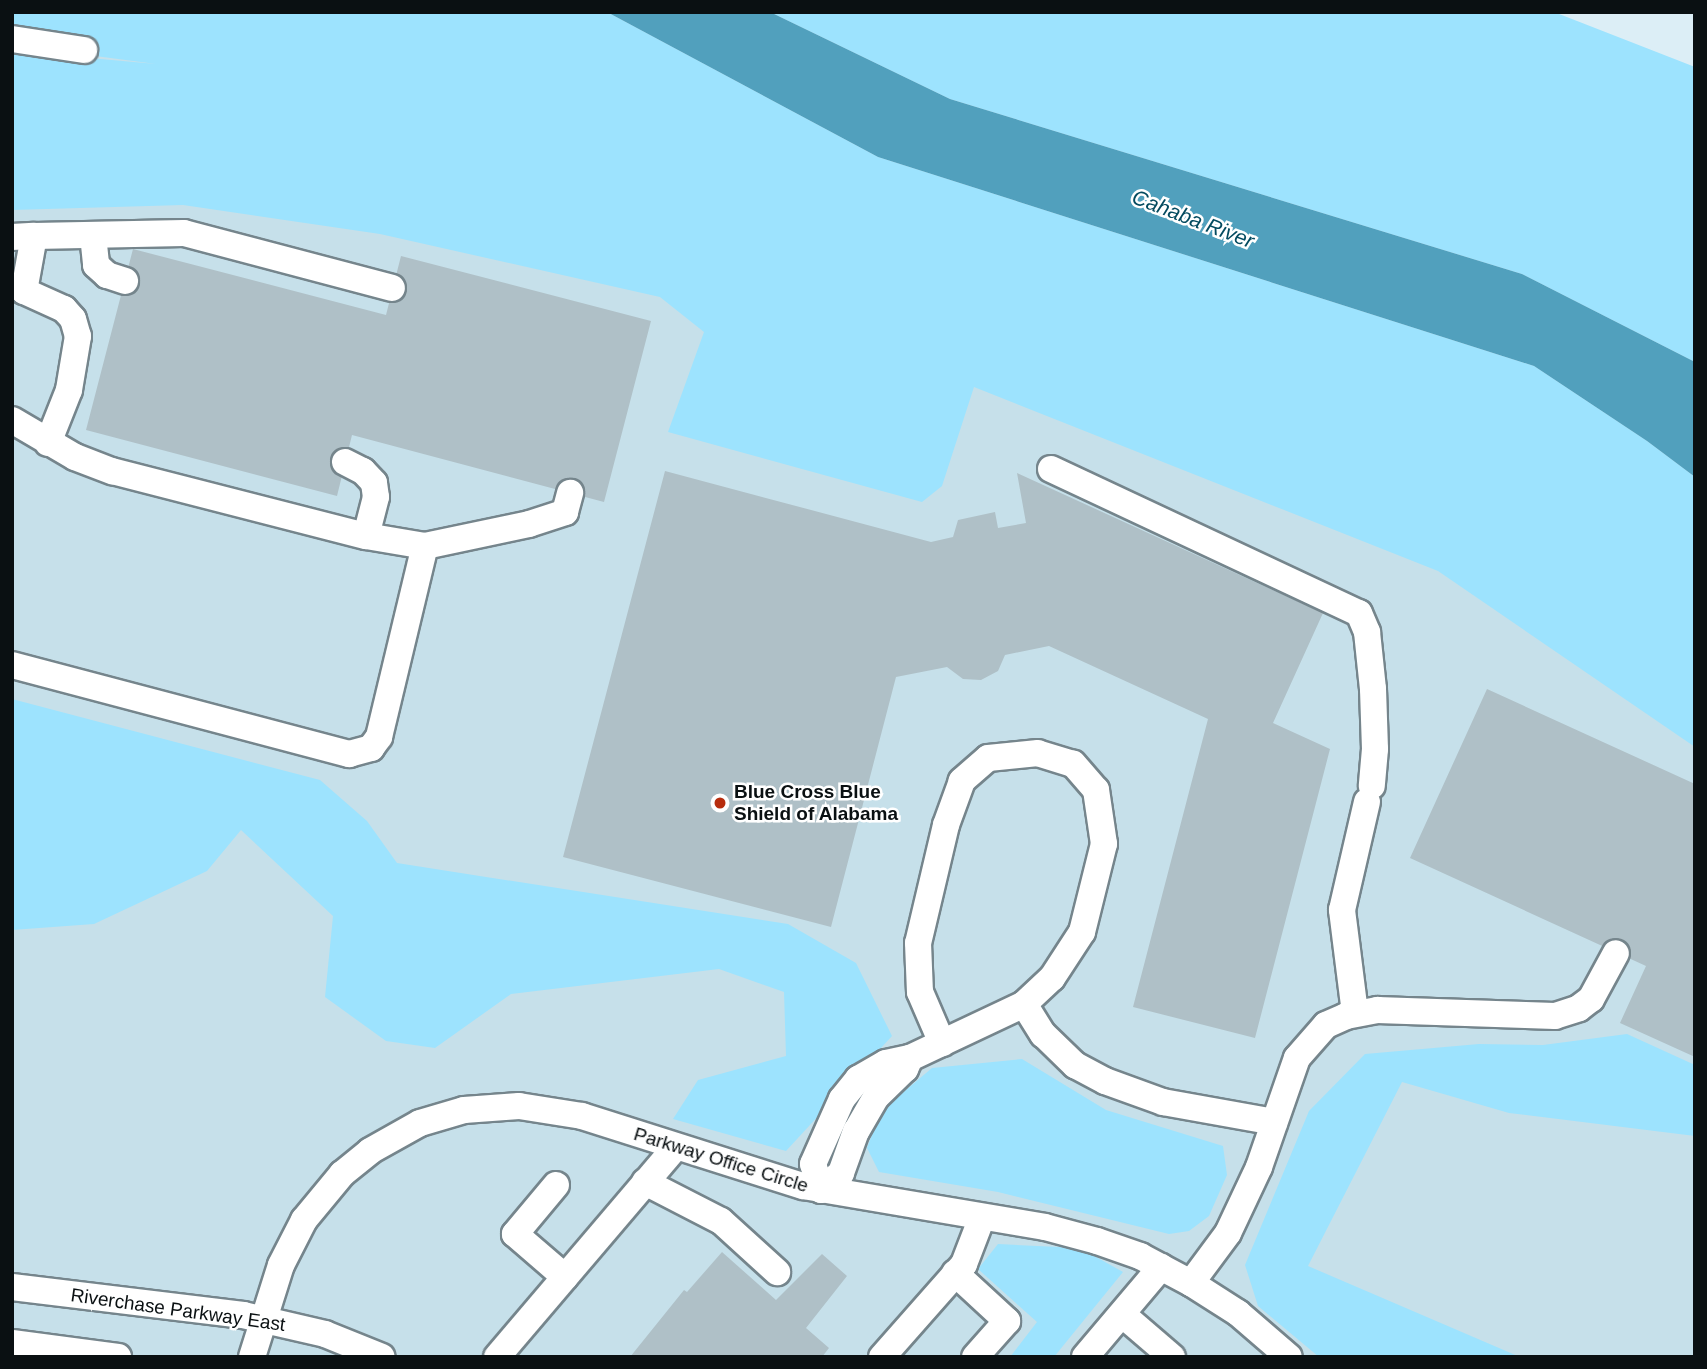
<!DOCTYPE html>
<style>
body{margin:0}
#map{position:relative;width:1707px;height:1369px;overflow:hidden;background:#dceef6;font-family:Helvetica,sans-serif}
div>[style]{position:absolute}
.built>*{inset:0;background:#c6e0ea}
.green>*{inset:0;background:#9de3fe}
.water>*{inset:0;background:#51a0bd}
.building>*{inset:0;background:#afc0c7}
.roads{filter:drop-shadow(2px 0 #75858c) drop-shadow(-2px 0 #75858c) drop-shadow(0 2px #75858c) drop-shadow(0 -2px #75858c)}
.minor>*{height:26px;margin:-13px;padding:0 13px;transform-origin:13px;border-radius:13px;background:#fff}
.dots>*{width:19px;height:19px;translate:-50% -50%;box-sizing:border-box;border:4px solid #fff;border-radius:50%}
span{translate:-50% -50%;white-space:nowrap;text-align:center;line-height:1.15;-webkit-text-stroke:5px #fff;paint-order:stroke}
.poi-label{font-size:19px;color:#0a1012;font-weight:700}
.left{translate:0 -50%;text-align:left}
.street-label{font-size:19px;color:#0a1012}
.water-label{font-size:21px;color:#044b60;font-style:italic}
.frame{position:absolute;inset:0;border:14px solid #0a1012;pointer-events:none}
</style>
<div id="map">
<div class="built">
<i style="clip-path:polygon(12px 12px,1695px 584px,1695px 1357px,12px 1357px)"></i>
</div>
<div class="green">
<i style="clip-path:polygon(12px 12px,607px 12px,878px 157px,1534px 366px,1647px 441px,1695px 477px,1695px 747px,1438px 571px,974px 387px,942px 486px,922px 502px,668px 432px,704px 332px,660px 297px,380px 234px,183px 205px,12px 210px,12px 51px,156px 64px,12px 45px)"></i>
<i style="clip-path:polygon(770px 12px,1554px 12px,1695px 67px,1695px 362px,1522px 274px,950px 99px)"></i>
<i style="clip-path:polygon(12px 699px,320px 780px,367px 821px,397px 863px,788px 924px,856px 963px,892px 1036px,786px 1151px,673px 1119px,698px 1080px,786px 1056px,784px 992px,719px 969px,511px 994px,435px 1048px,386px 1041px,325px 997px,333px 916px,241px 830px,207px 871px,94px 924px,12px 930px)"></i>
<i style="clip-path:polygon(1627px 1034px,1695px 1065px,1695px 1136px,1509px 1113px,1402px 1082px,1308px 1266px,1520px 1357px,1319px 1357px,1258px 1306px,1245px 1265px,1309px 1111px,1365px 1054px,1479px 1044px,1543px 1045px)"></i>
<i style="clip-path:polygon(1022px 1059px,1106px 1110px,1223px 1146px,1227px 1175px,1209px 1216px,1189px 1231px,1169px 1234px,998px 1192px,879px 1172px,867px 1148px,881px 1111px,932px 1068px)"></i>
<i style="clip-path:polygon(998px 1244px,1080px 1248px,1123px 1272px,1054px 1357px,1010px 1357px,1037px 1322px,978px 1269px)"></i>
</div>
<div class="water">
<i style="clip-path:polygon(607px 12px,770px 12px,950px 99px,1522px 274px,1695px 362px,1695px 477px,1647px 441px,1534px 366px,878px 157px)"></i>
</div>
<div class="building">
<i style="clip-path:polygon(133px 249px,386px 315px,401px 256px,651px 321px,604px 502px,352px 435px,337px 496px,86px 430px)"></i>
<i style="clip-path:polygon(665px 471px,931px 542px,953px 537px,958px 520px,995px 512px,998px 528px,1026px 523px,1017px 473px,1323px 613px,1273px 723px,1330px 749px,1255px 1038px,1133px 1007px,1208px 719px,1049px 646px,1005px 655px,998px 671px,981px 680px,963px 679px,947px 667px,896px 677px,831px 927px,563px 857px)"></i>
<i style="clip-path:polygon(1487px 689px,1695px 784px,1695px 1057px,1620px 1023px,1646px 966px,1410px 858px)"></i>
<i style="clip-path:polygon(722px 1252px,776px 1300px,822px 1254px,847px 1276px,806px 1328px,829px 1348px,822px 1357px,630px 1357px,684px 1290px,687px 1292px)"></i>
</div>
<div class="roads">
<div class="minor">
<i style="left:12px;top:39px;width:73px;rotate:8.7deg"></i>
<i style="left:93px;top:235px;width:30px;rotate:84deg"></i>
<i style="left:96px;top:265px;width:15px;rotate:42deg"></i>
<i style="left:107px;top:275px;width:19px;rotate:18deg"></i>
<i style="left:34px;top:236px;width:150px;rotate:-1.1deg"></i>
<i style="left:184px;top:233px;width:215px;rotate:14.8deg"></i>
<i style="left:12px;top:237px;width:22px;rotate:-3deg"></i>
<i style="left:34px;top:236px;width:56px;rotate:100.3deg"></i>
<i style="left:24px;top:291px;width:44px;rotate:24.2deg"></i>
<i style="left:64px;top:309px;width:13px;rotate:48deg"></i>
<i style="left:73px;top:319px;width:18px;rotate:74deg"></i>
<i style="left:78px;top:336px;width:55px;rotate:99.5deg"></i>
<i style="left:69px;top:390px;width:57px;rotate:111.6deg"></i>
<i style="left:12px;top:420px;width:73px;rotate:30.4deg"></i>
<i style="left:75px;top:457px;width:40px;rotate:21deg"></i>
<i style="left:112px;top:471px;width:262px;rotate:14.4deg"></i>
<i style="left:366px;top:536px;width:60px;rotate:9.6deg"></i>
<i style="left:425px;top:546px;width:106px;rotate:-11.9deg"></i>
<i style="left:529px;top:524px;width:38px;rotate:-18deg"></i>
<i style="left:565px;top:512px;width:20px;rotate:-75deg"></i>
<i style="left:345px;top:462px;width:20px;rotate:27deg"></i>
<i style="left:363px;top:471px;width:16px;rotate:47deg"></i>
<i style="left:374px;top:483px;width:14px;rotate:82deg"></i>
<i style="left:376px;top:497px;width:40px;rotate:104.4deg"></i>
<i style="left:1051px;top:469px;width:340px;rotate:25.1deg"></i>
<i style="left:1359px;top:613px;width:21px;rotate:67deg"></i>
<i style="left:1367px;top:632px;width:57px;rotate:84deg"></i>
<i style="left:1373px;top:689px;width:60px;rotate:88.1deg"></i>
<i style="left:1375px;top:749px;width:37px;rotate:95deg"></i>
<i style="left:12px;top:665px;width:349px;rotate:14.8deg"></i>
<i style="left:349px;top:754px;width:23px;rotate:-15deg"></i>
<i style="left:371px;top:748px;width:14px;rotate:-54deg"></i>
<i style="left:379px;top:737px;width:196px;rotate:-76.5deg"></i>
<i style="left:1024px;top:1004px;width:36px;rotate:58deg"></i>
<i style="left:1043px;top:1034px;width:45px;rotate:44.1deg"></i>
<i style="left:1075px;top:1065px;width:34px;rotate:28deg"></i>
<i style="left:1105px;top:1081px;width:62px;rotate:19.9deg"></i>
<i style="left:1163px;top:1102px;width:113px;rotate:10.2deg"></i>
<i style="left:1355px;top:1013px;width:104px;rotate:-97.2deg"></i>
<i style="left:1342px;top:910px;width:111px;rotate:-77deg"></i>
<i style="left:910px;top:1058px;width:126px;rotate:-25.3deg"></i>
<i style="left:1024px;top:1004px;width:38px;rotate:-43deg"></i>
<i style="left:1052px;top:978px;width:55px;rotate:-56.9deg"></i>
<i style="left:1082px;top:932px;width:91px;rotate:-76deg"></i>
<i style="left:1104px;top:844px;width:55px;rotate:-98.4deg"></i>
<i style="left:1096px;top:790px;width:35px;rotate:-131deg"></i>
<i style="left:1073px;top:764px;width:37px;rotate:-163deg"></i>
<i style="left:1038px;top:753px;width:50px;rotate:174.3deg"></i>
<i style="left:988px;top:758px;width:35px;rotate:139deg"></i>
<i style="left:962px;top:781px;width:47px;rotate:110deg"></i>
<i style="left:946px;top:825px;width:121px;rotate:103.3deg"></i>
<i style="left:918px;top:943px;width:49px;rotate:87.7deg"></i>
<i style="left:920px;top:992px;width:56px;rotate:66.7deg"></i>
<i style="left:910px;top:1058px;width:12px;rotate:114deg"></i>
<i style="left:905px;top:1069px;width:40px;rotate:136deg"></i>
<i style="left:876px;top:1097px;width:39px;rotate:120deg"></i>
<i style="left:856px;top:1131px;width:45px;rotate:109.7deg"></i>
<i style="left:841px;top:1173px;width:26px;rotate:140deg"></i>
<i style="left:821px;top:1190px;width:27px;rotate:-107deg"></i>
<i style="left:813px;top:1164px;width:71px;rotate:-66deg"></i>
<i style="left:842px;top:1099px;width:26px;rotate:-51deg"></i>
<i style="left:858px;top:1079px;width:32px;rotate:-30deg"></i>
<i style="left:886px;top:1063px;width:25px;rotate:-12deg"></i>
<i style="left:645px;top:1182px;width:85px;rotate:27.2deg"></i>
<i style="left:721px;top:1221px;width:76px;rotate:42.3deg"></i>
<i style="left:556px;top:1185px;width:64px;rotate:129.9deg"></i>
<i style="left:515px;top:1234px;width:66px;rotate:40.7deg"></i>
<i style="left:955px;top:1273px;width:71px;rotate:42.7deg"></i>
<i style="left:1007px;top:1321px;width:48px;rotate:131.6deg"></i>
<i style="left:1191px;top:1283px;width:62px;rotate:-53.5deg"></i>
<i style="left:1228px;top:1233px;width:73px;rotate:-64.8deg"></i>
<i style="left:1259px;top:1167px;width:115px;rotate:-70.8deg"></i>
<i style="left:1297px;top:1058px;width:44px;rotate:-48.7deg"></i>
<i style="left:1326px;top:1025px;width:22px;rotate:-24deg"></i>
<i style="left:1346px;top:1016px;width:32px;rotate:-11deg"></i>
<i style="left:1377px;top:1010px;width:178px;rotate:1.9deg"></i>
<i style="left:1555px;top:1016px;width:25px;rotate:-18deg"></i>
<i style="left:1579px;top:1008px;width:15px;rotate:-37deg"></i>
<i style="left:1591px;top:999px;width:52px;rotate:-61.5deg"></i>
<i style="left:12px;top:1287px;width:233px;rotate:6.9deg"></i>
<i style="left:243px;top:1315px;width:84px;rotate:13deg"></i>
<i style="left:325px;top:1334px;width:61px;rotate:22deg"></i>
<i style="left:1122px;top:1314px;width:66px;rotate:40.7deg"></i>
<i style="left:12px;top:1343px;width:107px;rotate:7.5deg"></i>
<i style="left:252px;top:1357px;width:96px;rotate:-72.5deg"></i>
<i style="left:281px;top:1265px;width:51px;rotate:-62.9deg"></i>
<i style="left:304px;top:1220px;width:60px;rotate:-50.4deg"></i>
<i style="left:342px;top:1174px;width:36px;rotate:-39deg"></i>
<i style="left:370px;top:1151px;width:57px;rotate:-29.2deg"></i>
<i style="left:420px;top:1123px;width:46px;rotate:-16.5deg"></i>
<i style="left:464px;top:1110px;width:55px;rotate:-4.2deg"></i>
<i style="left:519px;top:1106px;width:64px;rotate:9deg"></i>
<i style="left:582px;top:1116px;width:232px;rotate:17.6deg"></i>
<i style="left:803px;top:1186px;width:245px;rotate:9.6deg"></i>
<i style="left:1045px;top:1227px;width:54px;rotate:15.1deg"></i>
<i style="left:1097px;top:1241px;width:46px;rotate:19.2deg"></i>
<i style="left:1140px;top:1256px;width:58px;rotate:27.9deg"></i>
<i style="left:1191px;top:1283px;width:56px;rotate:32.6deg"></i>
<i style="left:1238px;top:1313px;width:67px;rotate:40.8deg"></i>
<i style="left:497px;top:1357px;width:275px;rotate:-49.6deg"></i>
<i style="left:882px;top:1357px;width:124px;rotate:-48.6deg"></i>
<i style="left:964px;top:1264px;width:50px;rotate:-69deg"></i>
<i style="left:1085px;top:1357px;width:118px;rotate:-49.8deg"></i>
</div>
</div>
<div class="dots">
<i style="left:720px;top:803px;background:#b72c0d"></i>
</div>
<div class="poi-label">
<span class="left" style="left:734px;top:803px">Blue Cross Blue<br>Shield of Alabama</span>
</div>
<div class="street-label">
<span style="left:721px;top:1160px;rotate:17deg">Parkway Office Circle</span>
<span style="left:178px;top:1310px;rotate:8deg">Riverchase Parkway East</span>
</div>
<div class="water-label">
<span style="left:1193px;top:219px;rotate:21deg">Cahaba River</span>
</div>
<div class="frame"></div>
</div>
